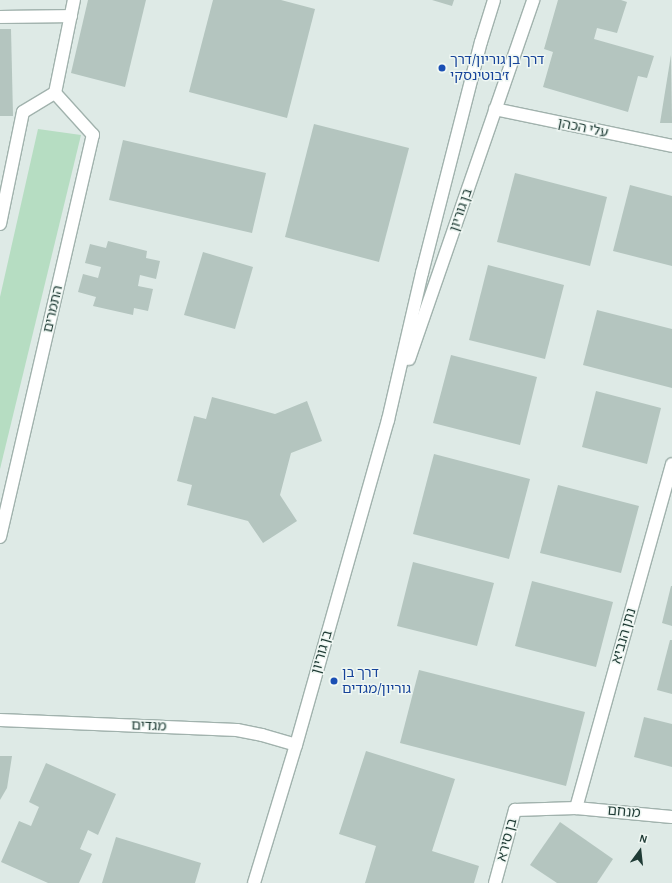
<!DOCTYPE html>
<meta charset="utf-8">
<style>
body{margin:0}
#map{position:relative;width:672px;height:883px;overflow:hidden;background:#deeae6;font-family:"Alegreya Sans","Noto Sans Hebrew",sans-serif}
div>[style]{position:absolute}
.green>*{inset:0;background:#b6ddc2}
.building>*{inset:0;background:#b4c5bf}
.roads{filter:drop-shadow(1px 0 #a1b2ad) drop-shadow(-1px 0 #a1b2ad) drop-shadow(0 1px #a1b2ad) drop-shadow(0 -1px #a1b2ad)}
.service>*{height:12px;margin:-6px;padding:0 6px;transform-origin:6px;border-radius:6px;background:#fff}
.minor>*{height:12px;margin:-6px;padding:0 6px;transform-origin:6px;border-radius:6px;background:#fff}
.secondary>*{height:12px;margin:-6px;padding:0 6px;transform-origin:6px;border-radius:6px;background:#fff}
.dots>*{width:11px;height:11px;translate:-50% -50%;box-sizing:border-box;border:2px solid #eff7f3;border-radius:50%}
span{translate:-50% -50%;white-space:nowrap;text-align:center;line-height:1.15;-webkit-text-stroke:3px #eff7f3;paint-order:stroke}
.transit-label{font-size:14px;color:#164399}
.left{translate:0 -50%;text-align:left}
.street-label{font-size:14px;color:#1f3b35}
.north{position:absolute;left:620px;top:831px;width:40px;height:40px;-webkit-text-stroke:3px #eff7f3;paint-order:stroke;rotate:15deg;font-size:11px;font-weight:700;line-height:16px;text-align:center;color:#1f3b35}
.north::after{content:'';display:block;margin:auto;width:14px;height:18px;background:#1f3b35;clip-path:polygon(50% 0,100% 100%,50% 72%,0 100%)}
</style>
<div id="map">
<div class="green">
<i style="clip-path:polygon(38px 129px,81px 135px,0 469px,0 297px)"></i>
</div>
<div class="building">
<i style="clip-path:polygon(88px 0,146px 0,125px 87px,71px 73px)"></i>
<i style="clip-path:polygon(213px 0,281px 0,315px 9px,287px 118px,189px 92px)"></i>
<i style="clip-path:polygon(432px 0,454px 0,452px 6px)"></i>
<i style="clip-path:polygon(558px 0,621px 0,627px 2px,617px 33px,597px 28px,594px 39px,654px 56px,647px 78px,638px 76px,628px 112px,543px 87px,553px 52px,544px 49px)"></i>
<i style="clip-path:polygon(0 29px,11px 29px,13px 116px,0 116px)"></i>
<i style="clip-path:polygon(671px 55px,672px 123px,660px 123px)"></i>
<i style="clip-path:polygon(314px 124px,409px 148px,379px 262px,285px 237px)"></i>
<i style="clip-path:polygon(123px 140px,266px 173px,252px 233px,109px 200px)"></i>
<i style="clip-path:polygon(515px 173px,607px 197px,590px 266px,497px 242px)"></i>
<i style="clip-path:polygon(630px 185px,672px 196px,672px 266px,613px 251px)"></i>
<i style="clip-path:polygon(108px 241px,147px 251px,146px 258px,160px 261px,156px 279px,140px 275px,138px 286px,153px 289px,148px 311px,134px 308px,133px 315px,93px 306px,96px 297px,78px 292px,83px 274px,98px 278px,101px 267px,85px 263px,90px 244px,106px 248px)"></i>
<i style="clip-path:polygon(203px 252px,253px 267px,235px 329px,184px 315px)"></i>
<i style="clip-path:polygon(488px 265px,564px 285px,545px 359px,469px 340px)"></i>
<i style="clip-path:polygon(597px 310px,672px 329px,672px 388px,583px 365px)"></i>
<i style="clip-path:polygon(451px 355px,537px 377px,520px 445px,433px 423px)"></i>
<i style="clip-path:polygon(596px 391px,661px 408px,647px 464px,582px 447px)"></i>
<i style="clip-path:polygon(212px 397px,275px 414px,307px 401px,322px 441px,291px 453px,280px 495px,297px 521px,263px 543px,248px 521px,187px 505px,192px 485px,177px 481px,194px 416px,206px 419px)"></i>
<i style="clip-path:polygon(434px 454px,530px 479px,509px 559px,413px 534px)"></i>
<i style="clip-path:polygon(558px 485px,639px 506px,621px 573px,540px 553px)"></i>
<i style="clip-path:polygon(413px 562px,494px 583px,477px 646px,397px 626px)"></i>
<i style="clip-path:polygon(532px 581px,613px 602px,596px 667px,515px 646px)"></i>
<i style="clip-path:polygon(671px 586px,672px 586px,672px 626px,662px 623px)"></i>
<i style="clip-path:polygon(670px 640px,672px 640px,672px 694px,657px 690px)"></i>
<i style="clip-path:polygon(419px 670px,585px 712px,566px 786px,400px 743px)"></i>
<i style="clip-path:polygon(644px 717px,672px 724px,672px 767px,634px 757px)"></i>
<i style="clip-path:polygon(366px 751px,455px 779px,432px 851px,479px 866px,474px 883px,365px 883px,376px 846px,339px 834px)"></i>
<i style="clip-path:polygon(0 756px,12px 756px,7px 788px,0 800px)"></i>
<i style="clip-path:polygon(46px 763px,116px 794px,98px 835px,88px 830px,80px 849px,92px 854px,79px 883px,48px 883px,1px 862px,19px 821px,31px 826px,39px 807px,29px 802px)"></i>
<i style="clip-path:polygon(560px 822px,613px 859px,597px 883px,557px 883px,530px 865px)"></i>
<i style="clip-path:polygon(116px 837px,201px 863px,195px 883px,102px 883px)"></i>
</div>
<div class="roads">
<div class="service">
<i style="left:0;top:17px;width:71px;rotate:-0.8deg"></i>
</div>
<div class="minor">
<i style="left:495px;top:109px;width:181px;rotate:11.8deg"></i>
<i style="left:0;top:224px;width:114px;rotate:-78.4deg"></i>
<i style="left:23px;top:112px;width:37px;rotate:-31deg"></i>
<i style="left:55px;top:93px;width:95px;rotate:-78.5deg"></i>
<i style="left:0;top:537px;width:413px;rotate:-77deg"></i>
<i style="left:93px;top:135px;width:57px;rotate:-132.1deg"></i>
<i style="left:0;top:720px;width:237px;rotate:2.4deg"></i>
<i style="left:237px;top:730px;width:25px;rotate:11deg"></i>
<i style="left:262px;top:735px;width:35px;rotate:16deg"></i>
<i style="left:576px;top:808px;width:357px;rotate:-74.4deg"></i>
<i style="left:495px;top:883px;width:76px;rotate:-74.7deg"></i>
<i style="left:515px;top:810px;width:61px;rotate:-1.9deg"></i>
<i style="left:576px;top:808px;width:96px;rotate:5.4deg"></i>
</div>
<div class="secondary">
<i style="left:409px;top:359px;width:380px;rotate:-70.9deg"></i>
<i style="left:254px;top:883px;width:144px;rotate:-73.1deg"></i>
<i style="left:296px;top:745px;width:338px;rotate:-74.2deg"></i>
<i style="left:388px;top:420px;width:151px;rotate:-77deg"></i>
<i style="left:422px;top:273px;width:238px;rotate:-75.7deg"></i>
<i style="left:481px;top:42px;width:44px;rotate:-72.8deg"></i>
</div>
</div>
<div class="dots">
<i style="left:442px;top:68px;background:#1a4fb4"></i>
<i style="left:334px;top:681px;background:#1a4fb4"></i>
</div>
<div class="transit-label">
<span class="left" style="left:450px;top:68px">דרך בן גוריון/דרך<br>ז׳בוטינסקי</span>
<span class="left" style="left:342px;top:681px">דרך בן<br>גוריון/מגדים</span>
</div>
<div class="street-label">
<span style="left:583px;top:128px;rotate:12deg">עלי הכהן</span>
<span style="left:461px;top:210px;rotate:-71deg">בן גוריון</span>
<span style="left:53px;top:309px;rotate:-77deg">התמרים</span>
<span style="left:624px;top:636px;rotate:-74deg">נתן הנביא</span>
<span style="left:322px;top:652px;rotate:-74deg">בן גוריון</span>
<span style="left:149px;top:726px;rotate:2deg">מגדים</span>
<span style="left:624px;top:812px;rotate:5deg">מנחם</span>
<span style="left:507px;top:840px;rotate:-75deg">בן סירא</span>
</div>
<div class="north">N</div>
</div>
